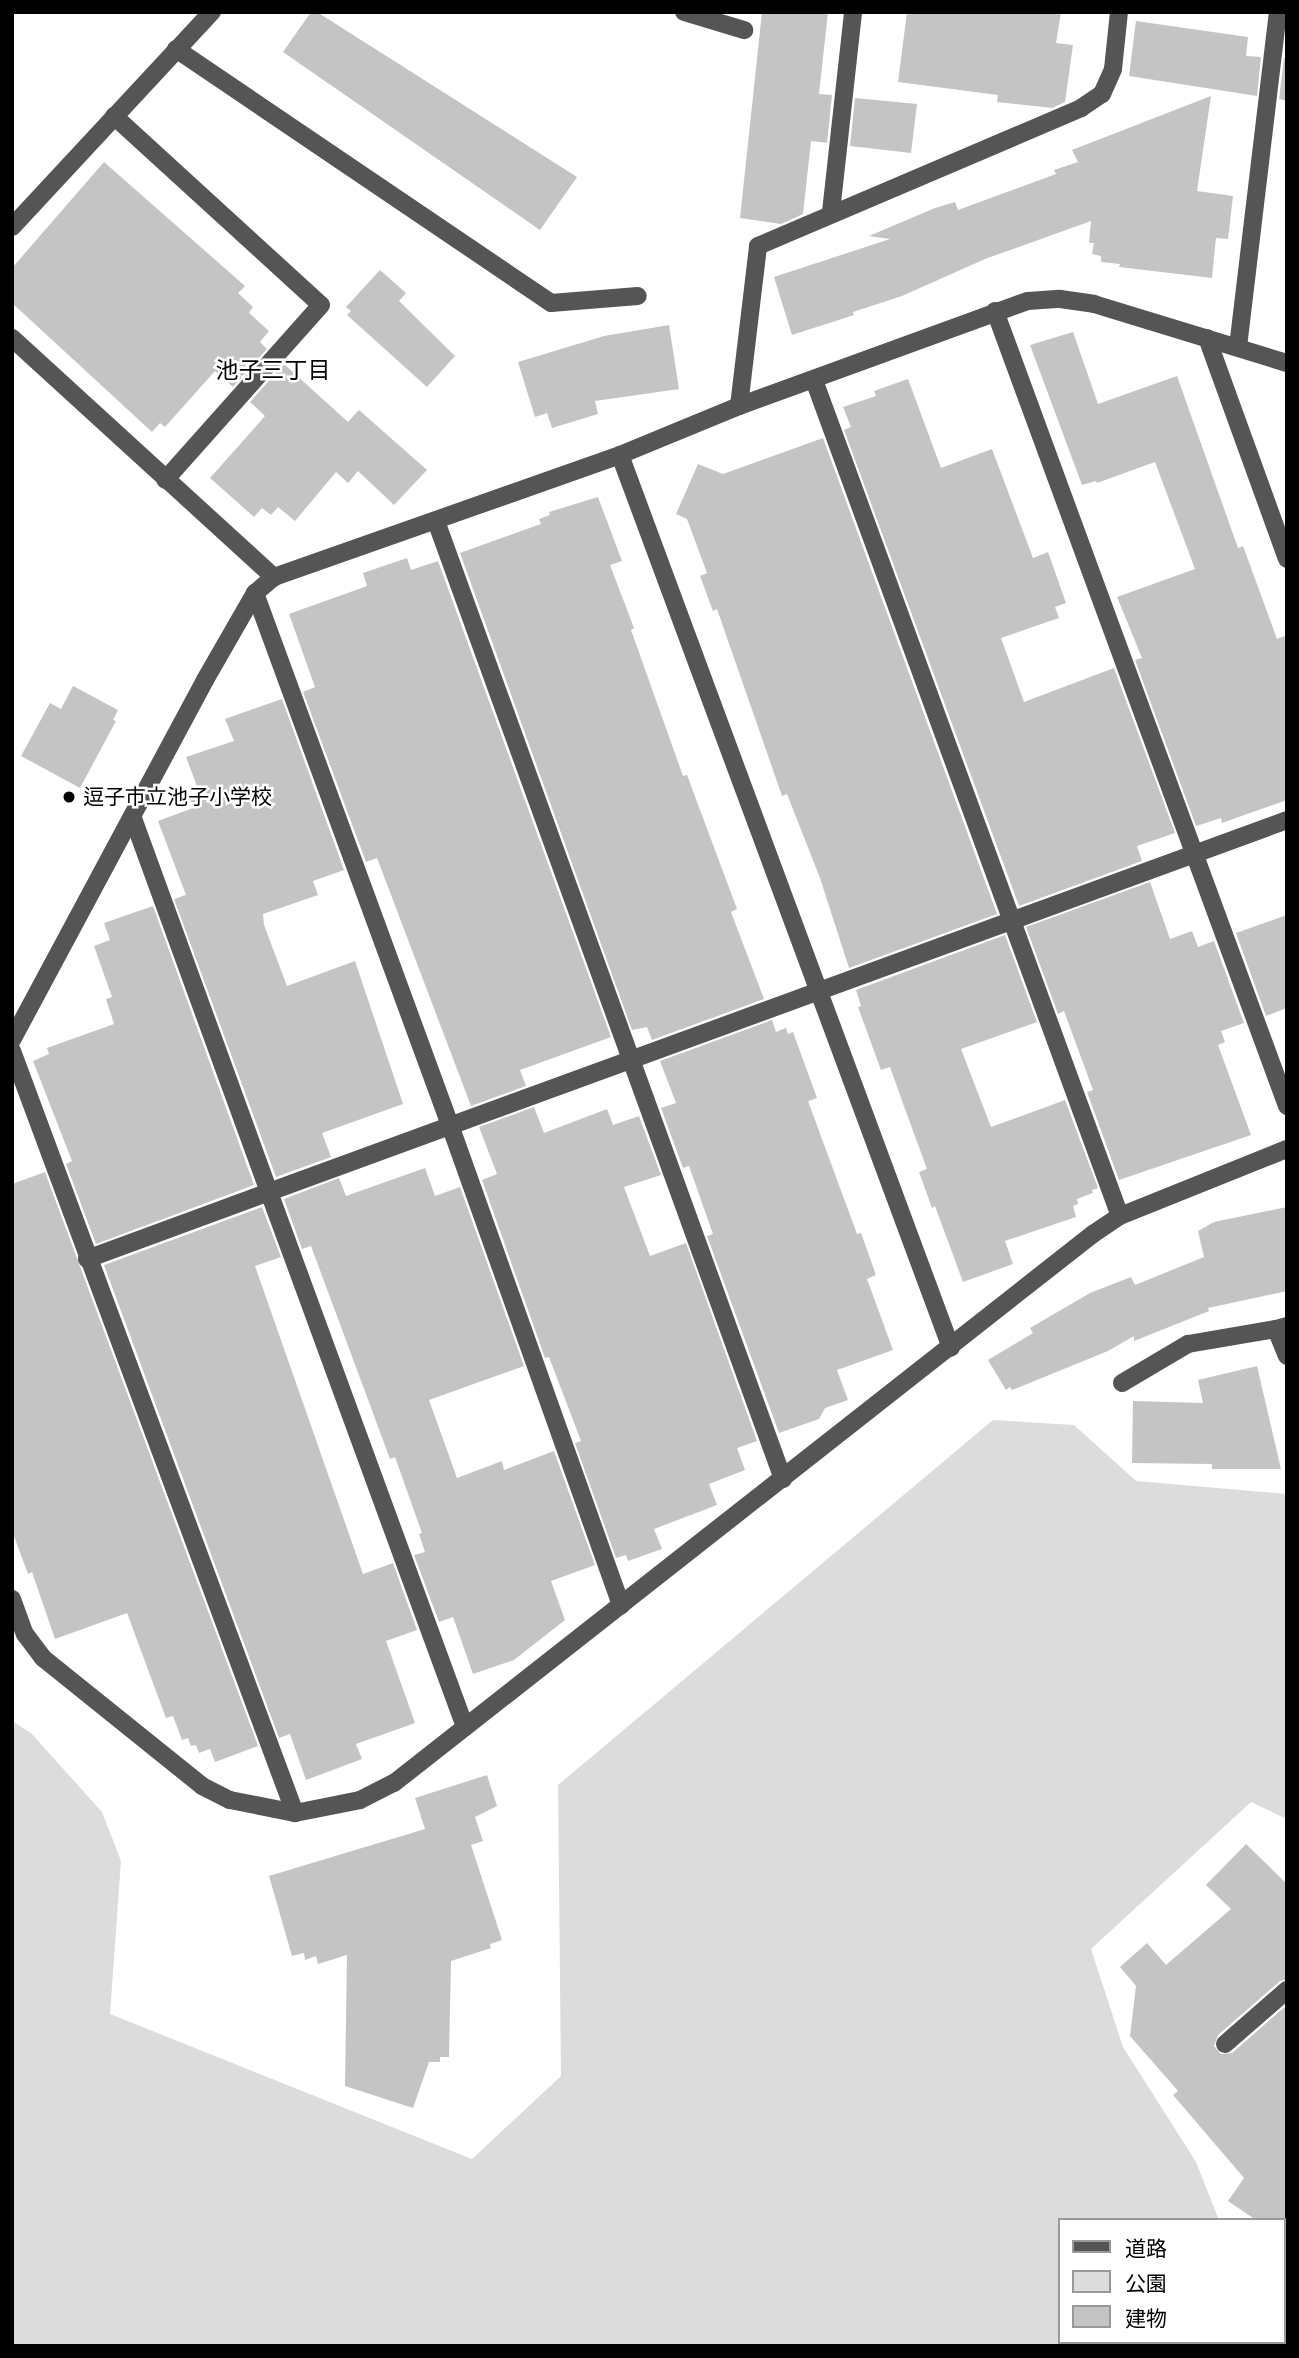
<!DOCTYPE html>
<meta charset="utf-8">
<style>
body{margin:0}
#map{position:relative;width:1299px;height:2358px;overflow:hidden;background:#fff;font-family:"Space Grotesk","Noto Sans JP",sans-serif}
div>[style]{position:absolute}
.green>*{inset:0;background:#dcdcdc}
.building>*{inset:0;background:#c4c4c4}
.minor>*{height:18px;margin:-9px;padding:0 9px;transform-origin:9px;border-radius:9px;background:#555}
.dots>*{width:19px;height:19px;translate:-50% -50%;box-sizing:border-box;border:4px solid #fff;border-radius:50%}
span{translate:-50% -50%;white-space:nowrap;text-align:center;line-height:1.15;-webkit-text-stroke:5px #fff;paint-order:stroke}
.poi-label{font-size:21px;color:#000}
.left{translate:0 -50%;text-align:left}
.neighbourhood-label{font-size:23px;color:#000}
.frame{position:absolute;inset:0;border:14px solid #000;pointer-events:none}
.legend{position:absolute;left:1058px;top:2218px;width:228px;height:126px;box-sizing:border-box;background:#fff;border:2px solid #999;margin:0;padding:9px 12px;list-style:none;font-size:21px;color:#000}
.legend li{display:flex;align-items:center;gap:14px;height:35px}
.legend b{width:35px;border:2px solid #999}
</style>
<div id="map">
<div class="green">
<i style="clip-path:polygon(993px 1420px,1074px 1425px,1136px 1481px,1287px 1494px,1287px 1819px,1251px 1802px,1091px 1949px,1123px 2047px,1196px 2162px,1219px 2220px,1059px 2220px,1059px 2342px,1283px 2342px,1283px 2304px,1287px 2306px,1287px 2346px,12px 2346px,12px 1721px,31px 1733px,102px 1812px,121px 1861px,110px 2014px,472px 2159px,561px 2076px,558px 1785px)"></i>
</div>
<div class="building">
<i style="clip-path:polygon(311px 12px,317px 12px,577px 177px,540px 230px,283px 52px)"></i>
<i style="clip-path:polygon(762px 12px,828px 12px,819px 94px,832px 95px,827px 143px,811px 141px,803px 214px,781px 224px,740px 218px)"></i>
<i style="clip-path:polygon(907px 12px,1061px 12px,1056px 43px,1073px 45px,1065px 102px,1052px 108px,997px 102px,998px 95px,898px 82px)"></i>
<i style="clip-path:polygon(1136px 21px,1248px 37px,1246px 56px,1261px 57px,1257px 96px,1129px 76px)"></i>
<i style="clip-path:polygon(1284px 58px,1287px 58px,1287px 101px,1279px 99px)"></i>
<i style="clip-path:polygon(1211px 96px,1197px 191px,1233px 196px,1228px 239px,1216px 238px,1212px 278px,1119px 267px,1120px 264px,1101px 262px,1101px 256px,1092px 254px,1094px 243px,1089px 243px,1091px 221px,985px 259px,902px 296px,853px 312px,854px 315px,792px 335px,774px 277px,890px 239px,869px 236px,935px 208px,955px 202px,958px 210px,1056px 174px,1054px 170px,1078px 162px,1072px 150px)"></i>
<i style="clip-path:polygon(855px 98px,917px 104px,911px 153px,850px 146px)"></i>
<i style="clip-path:polygon(104px 162px,245px 286px,238px 293px,253px 307px,249px 313px,269px 331px,260px 342px,267px 349px,233px 387px,215px 371px,165px 427px,160px 423px,152px 432px,12px 303px,12px 268px)"></i>
<i style="clip-path:polygon(380px 270px,406px 293px,399px 301px,455px 356px,427px 387px,347px 315px,351px 311px,346px 307px)"></i>
<i style="clip-path:polygon(669px 325px,679px 389px,595px 401px,598px 414px,552px 428px,547px 413px,535px 417px,518px 362px,604px 336px)"></i>
<i style="clip-path:polygon(1073px 332px,1098px 404px,1177px 376px,1238px 548px,1243px 546px,1277px 639px,1287px 635px,1287px 800px,1222px 823px,1221px 818px,1196px 826px,1135px 660px,1142px 658px,1117px 597px,1195px 569px,1155px 462px,1097px 483px,1096px 481px,1082px 485px,1030px 345px)"></i>
<i style="clip-path:polygon(284px 364px,348px 422px,359px 410px,427px 470px,394px 505px,358px 471px,348px 483px,336px 472px,295px 521px,278px 507px,271px 515px,262px 508px,254px 517px,210px 478px,265px 416px,250px 402px)"></i>
<i style="clip-path:polygon(908px 379px,941px 468px,992px 449px,1033px 558px,1048px 552px,1066px 603px,1055px 607px,1059px 618px,1001px 638px,1024px 702px,1114px 668px,1175px 833px,1137px 846px,1142px 861px,1019px 906px,844px 430px,851px 427px,843px 407px,876px 396px,874px 391px)"></i>
<i style="clip-path:polygon(823px 438px,997px 914px,849px 968px,820px 878px,787px 794px,782px 796px,717px 609px,713px 611px,700px 576px,707px 573px,687px 519px,676px 514px,698px 464px,723px 474px)"></i>
<i style="clip-path:polygon(598px 497px,622px 561px,610px 565px,634px 628px,631px 630px,683px 776px,687px 775px,737px 909px,731px 912px,764px 999px,652px 1040px,647px 1027px,632px 1030px,460px 553px,541px 524px,539px 519px,550px 515px,549px 512px)"></i>
<i style="clip-path:polygon(407px 558px,411px 570px,438px 561px,611px 1037px,520px 1070px,526px 1086px,471px 1106px,377px 858px,366px 862px,303px 692px,315px 687px,289px 614px,367px 586px,363px 573px)"></i>
<i style="clip-path:polygon(73px 686px,118px 710px,113px 720px,116px 721px,80px 788px,21px 756px,50px 703px,61px 709px)"></i>
<i style="clip-path:polygon(282px 699px,344px 870px,313px 881px,318px 895px,263px 914px,264px 925px,287px 986px,355px 961px,403px 1104px,322px 1133px,331px 1157px,276px 1177px,174px 899px,186px 895px,158px 821px,193px 808px,190px 801px,201px 797px,186px 757px,234px 741px,225px 719px)"></i>
<i style="clip-path:polygon(1150px 882px,1170px 939px,1192px 931px,1198px 947px,1214px 941px,1244px 1023px,1221px 1031px,1225px 1042px,1218px 1045px,1251px 1135px,1119px 1180px,1087px 1092px,1093px 1090px,1064px 1011px,1058px 1014px,1026px 927px)"></i>
<i style="clip-path:polygon(153px 906px,254px 1185px,96px 1244px,66px 1164px,72px 1161px,33px 1061px,49px 1054px,47px 1048px,114px 1024px,106px 999px,112px 997px,94px 946px,110px 940px,104px 923px)"></i>
<i style="clip-path:polygon(1287px 915px,1287px 1008px,1266px 1016px,1236px 933px)"></i>
<i style="clip-path:polygon(1005px 935px,1037px 1022px,961px 1049px,991px 1127px,1065px 1100px,1098px 1188px,1092px 1190px,1093px 1193px,1077px 1199px,1078px 1204px,1073px 1206px,1076px 1217px,1005px 1241px,1013px 1264px,963px 1282px,935px 1206px,932px 1208px,919px 1172px,927px 1169px,901px 1098px,890px 1067px,881px 1070px,858px 1007px,861px 1006px,856px 990px)"></i>
<i style="clip-path:polygon(772px 1020px,776px 1032px,786px 1028px,788px 1034px,793px 1032px,817px 1098px,808px 1101px,857px 1234px,861px 1233px,876px 1275px,867px 1279px,893px 1350px,837px 1370px,848px 1400px,825px 1408px,819px 1419px,779px 1433px,707px 1236px,713px 1234px,689px 1166px,683px 1168px,661px 1108px,676px 1103px,660px 1061px)"></i>
<i style="clip-path:polygon(534px 1107px,544px 1133px,607px 1109px,613px 1125px,639px 1116px,661px 1175px,624px 1187px,650px 1256px,686px 1243px,757px 1441px,737px 1448px,745px 1470px,709px 1484px,717px 1505px,654px 1529px,662px 1549px,628px 1561px,626px 1555px,616px 1558px,575px 1443px,581px 1441px,549px 1357px,545px 1358px,482px 1180px,497px 1174px,479px 1127px)"></i>
<i style="clip-path:polygon(425px 1168px,435px 1196px,460px 1187px,524px 1366px,429px 1400px,457px 1478px,502px 1461px,504px 1470px,554px 1451px,595px 1565px,551px 1581px,565px 1620px,514px 1660px,473px 1674px,453px 1617px,439px 1622px,414px 1555px,425px 1552px,419px 1534px,422px 1533px,395px 1457px,390px 1459px,311px 1246px,302px 1249px,284px 1199px,339px 1178px,346px 1196px)"></i>
<i style="clip-path:polygon(45px 1172px,258px 1746px,215px 1762px,210px 1749px,199px 1753px,196px 1745px,191px 1746px,188px 1738px,182px 1740px,173px 1716px,166px 1718px,127px 1613px,55px 1639px,32px 1572px,28px 1574px,12px 1531px,12px 1184px)"></i>
<i style="clip-path:polygon(262px 1207px,281px 1257px,255px 1266px,363px 1574px,393px 1563px,417px 1630px,386px 1641px,415px 1723px,356px 1744px,362px 1759px,306px 1780px,290px 1734px,279px 1738px,104px 1265px)"></i>
<i style="clip-path:polygon(1287px 1207px,1287px 1291px,1208px 1308px,1209px 1311px,1134px 1341px,1134px 1336px,1108px 1351px,1012px 1390px,1010px 1387px,1006px 1390px,988px 1360px,1033px 1333px,1030px 1328px,1090px 1293px,1131px 1277px,1135px 1285px,1204px 1257px,1198px 1231px,1214px 1222px)"></i>
<i style="clip-path:polygon(1257px 1366px,1281px 1469px,1212px 1469px,1212px 1464px,1132px 1463px,1133px 1401px,1203px 1403px,1198px 1380px)"></i>
<i style="clip-path:polygon(487px 1775px,497px 1806px,475px 1817px,483px 1841px,471px 1845px,502px 1940px,490px 1944px,491px 1948px,451px 1961px,449px 2057px,440px 2057px,440px 2062px,429px 2062px,413px 2108px,345px 2086px,347px 1955px,318px 1964px,316px 1956px,305px 1960px,304px 1953px,292px 1956px,269px 1876px,425px 1829px,415px 1798px)"></i>
<i style="clip-path:polygon(1246px 1844px,1287px 1884px,1287px 1979px,1280px 1981px,1218px 2035px,1214px 2046px,1221px 2054px,1232px 2053px,1287px 2005px,1287px 2220px,1256px 2220px,1228px 2201px,1244px 2178px,1173px 2095px,1178px 2091px,1130px 2036px,1136px 1986px,1120px 1967px,1147px 1943px,1166px 1965px,1231px 1909px,1206px 1885px)"></i>
</div>
<div class="minor">
<i style="left:684px;top:12px;width:63px;rotate:16.7deg"></i>
<i style="left:176px;top:49px;width:453px;rotate:34.1deg"></i>
<i style="left:551px;top:303px;width:87px;rotate:-4.6deg"></i>
<i style="left:114px;top:116px;width:280px;rotate:42.4deg"></i>
<i style="left:321px;top:305px;width:234px;rotate:131.7deg"></i>
<i style="left:831px;top:212px;width:201px;rotate:-83.7deg"></i>
<i style="left:12px;top:227px;width:294px;rotate:-47.1deg"></i>
<i style="left:995px;top:311px;width:847px;rotate:69.83deg"></i>
<i style="left:12px;top:338px;width:355px;rotate:42.4deg"></i>
<i style="left:1207px;top:338px;width:235px;rotate:70.1deg"></i>
<i style="left:1238px;top:347px;width:337px;rotate:-83.2deg"></i>
<i style="left:814px;top:380px;width:890px;rotate:69.9deg"></i>
<i style="left:739px;top:406px;width:161px;rotate:-83.2deg"></i>
<i style="left:758px;top:246px;width:351px;rotate:-23.1deg"></i>
<i style="left:1081px;top:108px;width:25px;rotate:-34deg"></i>
<i style="left:1102px;top:94px;width:27px;rotate:-66deg"></i>
<i style="left:1113px;top:69px;width:57px;rotate:-84deg"></i>
<i style="left:620px;top:455px;width:952px;rotate:69.66deg"></i>
<i style="left:436px;top:521px;width:1019px;rotate:70.09deg"></i>
<i style="left:255px;top:593px;width:567px;rotate:69.87deg"></i>
<i style="left:450px;top:1125px;width:510px;rotate:70.39deg"></i>
<i style="left:12px;top:1040px;width:408px;rotate:-61.8deg"></i>
<i style="left:205px;top:680px;width:100px;rotate:-60.1deg"></i>
<i style="left:255px;top:593px;width:25px;rotate:-40deg"></i>
<i style="left:274px;top:577px;width:367px;rotate:-19.4deg"></i>
<i style="left:620px;top:455px;width:129px;rotate:-22.4deg"></i>
<i style="left:739px;top:406px;width:307px;rotate:-20deg"></i>
<i style="left:1028px;top:301px;width:32px;rotate:-4deg"></i>
<i style="left:1060px;top:299px;width:34px;rotate:8deg"></i>
<i style="left:1094px;top:304px;width:202px;rotate:17deg"></i>
<i style="left:12px;top:1051px;width:813px;rotate:69.63deg"></i>
<i style="left:87px;top:1259px;width:194px;rotate:-20.2deg"></i>
<i style="left:269px;top:1192px;width:400px;rotate:-110deg"></i>
<i style="left:1287px;top:1326px;width:11px;rotate:165deg"></i>
<i style="left:1276px;top:1329px;width:29px;rotate:68deg"></i>
<i style="left:1122px;top:1383px;width:77px;rotate:-30.6deg"></i>
<i style="left:1188px;top:1344px;width:89px;rotate:-9.7deg"></i>
<i style="left:12px;top:1599px;width:37px;rotate:70deg"></i>
<i style="left:25px;top:1634px;width:30px;rotate:53deg"></i>
<i style="left:43px;top:1658px;width:204px;rotate:38.8deg"></i>
<i style="left:202px;top:1786px;width:31px;rotate:27deg"></i>
<i style="left:230px;top:1800px;width:66px;rotate:11.3deg"></i>
<i style="left:295px;top:1813px;width:66px;rotate:-11.3deg"></i>
<i style="left:360px;top:1800px;width:38px;rotate:-27deg"></i>
<i style="left:394px;top:1783px;width:889px;rotate:-38.15deg"></i>
<i style="left:1093px;top:1234px;width:32px;rotate:-34deg"></i>
<i style="left:1120px;top:1216px;width:180px;rotate:-21.9deg"></i>
<i style="left:465px;top:1727px;width:570px;rotate:-110.12deg"></i>
<i style="left:269px;top:1192px;width:1084px;rotate:-20.07deg"></i>
<i style="left:1225px;top:2044px;width:82px;rotate:-41.1deg"></i>
</div>
<div class="dots">
<i style="left:69px;top:797px;background:#000"></i>
</div>
<div class="poi-label">
<span class="left" style="left:83px;top:797px">逗子市立池子小学校</span>
</div>
<div class="neighbourhood-label">
<span style="left:273px;top:370px">池子三丁目</span>
</div>
<div class="frame"></div>
<ul class="legend">
<li><b style="height:9px;background:#555"></b>道路</li>
<li><b style="height:19px;background:#dcdcdc"></b>公園</li>
<li><b style="height:19px;background:#c4c4c4"></b>建物</li>
</ul>
</div>
